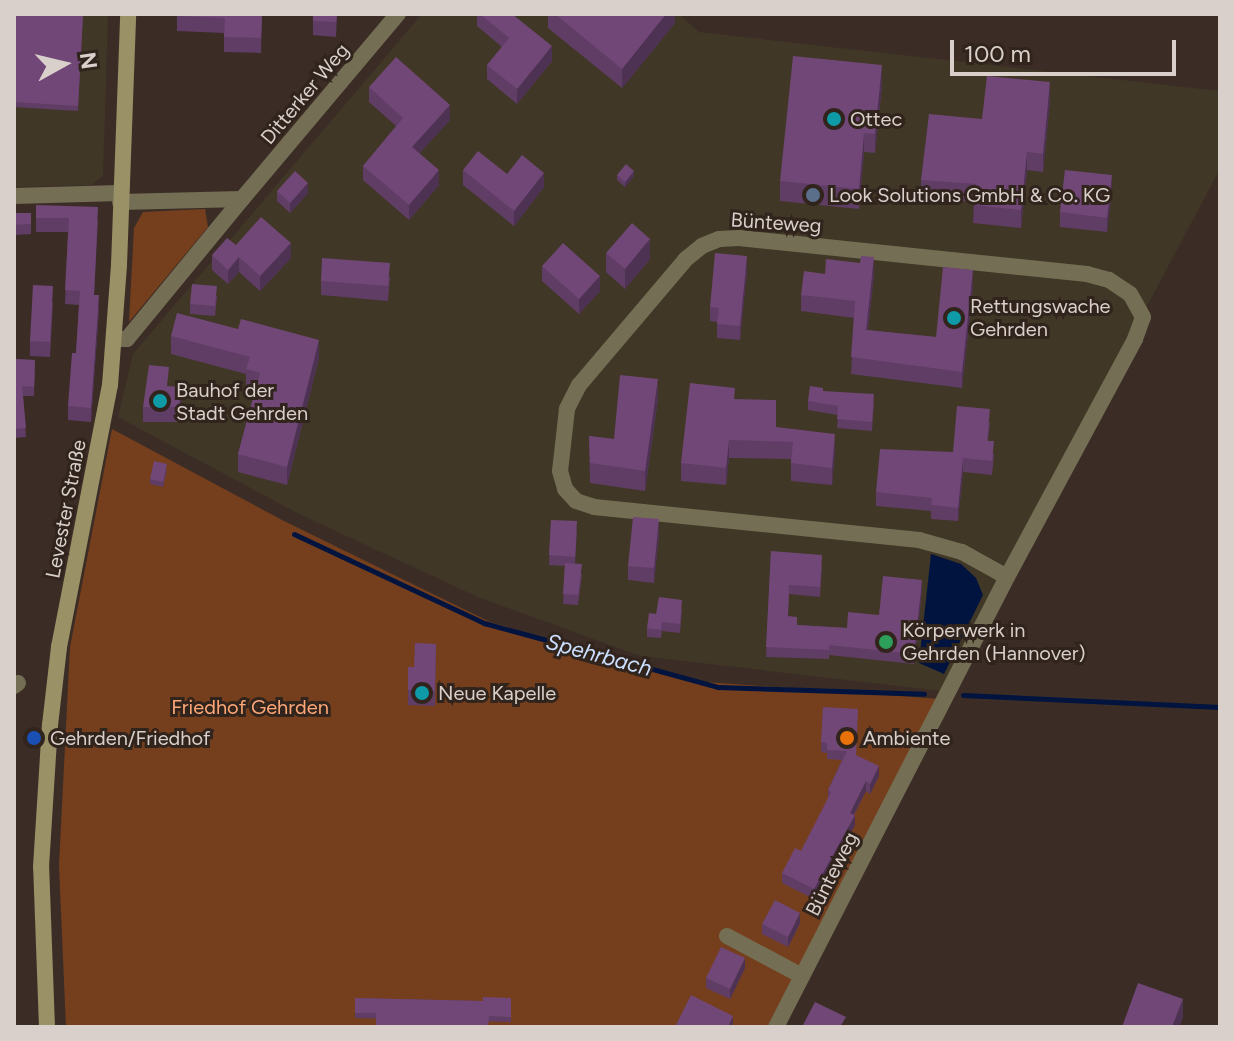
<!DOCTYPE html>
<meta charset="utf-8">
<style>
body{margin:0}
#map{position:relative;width:1234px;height:1041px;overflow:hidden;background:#3b2d26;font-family:Figtree,sans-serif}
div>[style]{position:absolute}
.commercial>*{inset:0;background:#403726}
.green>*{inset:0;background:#753f1e}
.water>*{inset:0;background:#00143f}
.stream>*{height:5px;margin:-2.5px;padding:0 2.5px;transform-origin:2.5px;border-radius:2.5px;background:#00143f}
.street>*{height:16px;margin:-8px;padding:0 8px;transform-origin:8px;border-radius:8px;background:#746f54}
.secondary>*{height:16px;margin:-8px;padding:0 8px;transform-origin:8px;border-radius:8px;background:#9a9166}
.wall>*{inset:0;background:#603d65}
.shaded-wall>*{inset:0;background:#4e3253}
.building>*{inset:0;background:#704776}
.dots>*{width:22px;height:22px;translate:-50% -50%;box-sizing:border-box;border:4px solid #31241c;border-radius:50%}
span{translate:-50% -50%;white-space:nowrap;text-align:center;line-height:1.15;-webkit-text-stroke:6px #31241c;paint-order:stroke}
.street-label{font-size:20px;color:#d9d0cb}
.poi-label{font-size:20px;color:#d9d0cb}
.left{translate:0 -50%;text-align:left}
.park-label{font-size:20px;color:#fea878}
.water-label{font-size:22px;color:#cce0ff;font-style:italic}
.frame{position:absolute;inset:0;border:16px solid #d9d0cb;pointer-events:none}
.north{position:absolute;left:24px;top:24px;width:80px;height:80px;-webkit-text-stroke:6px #31241c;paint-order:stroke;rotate:82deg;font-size:22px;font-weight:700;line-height:32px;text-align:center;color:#d9d0cb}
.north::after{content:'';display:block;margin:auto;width:28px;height:36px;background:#d9d0cb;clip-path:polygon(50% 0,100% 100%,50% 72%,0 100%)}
.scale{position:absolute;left:950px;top:40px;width:226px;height:36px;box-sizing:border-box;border:4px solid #d9d0cb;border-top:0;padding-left:10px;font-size:24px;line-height:28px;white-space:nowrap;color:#d9d0cb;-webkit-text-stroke:6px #31241c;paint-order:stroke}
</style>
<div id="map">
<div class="commercial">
<i style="clip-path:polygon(14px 14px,108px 14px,103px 176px,91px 185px,14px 187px)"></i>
<i style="clip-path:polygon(422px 14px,679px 14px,699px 32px,1220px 91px,1220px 169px,942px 691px,640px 656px,478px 597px,299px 514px,118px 417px,133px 354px)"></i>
</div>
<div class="green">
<i style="clip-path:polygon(205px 209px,208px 227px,129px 322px,134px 228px,143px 212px)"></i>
<i style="clip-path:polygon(112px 429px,284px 521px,490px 622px,691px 681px,941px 699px,767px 1027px,66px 1027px,59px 866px,70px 647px)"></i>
</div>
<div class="water">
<i style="clip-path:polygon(931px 554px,961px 564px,976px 578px,983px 595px,944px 674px,919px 663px)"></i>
</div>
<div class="stream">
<i style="left:294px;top:534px;width:210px;rotate:25.1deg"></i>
<i style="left:484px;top:623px;width:243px;rotate:15.3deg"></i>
<i style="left:718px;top:687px;width:206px;rotate:1.9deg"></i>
<i style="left:963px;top:695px;width:257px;rotate:2.7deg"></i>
</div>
<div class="street">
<i style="left:14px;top:196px;width:106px;rotate:-1.6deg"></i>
<i style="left:120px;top:202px;width:122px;rotate:-1.4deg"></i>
<i style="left:242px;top:199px;width:242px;rotate:-49.9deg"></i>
<i style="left:115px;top:339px;width:12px"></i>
<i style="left:127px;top:339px;width:181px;rotate:-50.6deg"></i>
<i style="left:14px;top:686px;width:5px;rotate:-37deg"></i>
<i style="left:727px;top:936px;width:85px;rotate:28.1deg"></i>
<i style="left:776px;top:1027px;width:506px;rotate:-62.83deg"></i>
<i style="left:1007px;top:577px;width:270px;rotate:-61.7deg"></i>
<i style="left:1135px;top:339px;width:23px;rotate:-70deg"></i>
<i style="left:1143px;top:317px;width:26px;rotate:-119deg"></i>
<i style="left:1130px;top:294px;width:25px;rotate:-146deg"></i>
<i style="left:1109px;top:280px;width:23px;rotate:-165deg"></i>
<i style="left:1087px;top:274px;width:350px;rotate:-174.1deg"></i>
<i style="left:739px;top:238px;width:20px;rotate:177deg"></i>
<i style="left:719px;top:239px;width:18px;rotate:158deg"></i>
<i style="left:702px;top:246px;width:21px;rotate:141deg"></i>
<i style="left:686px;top:259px;width:165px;rotate:130.3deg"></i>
<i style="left:579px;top:385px;width:27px;rotate:117deg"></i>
<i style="left:567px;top:409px;width:62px;rotate:96.4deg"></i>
<i style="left:560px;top:471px;width:19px;rotate:74deg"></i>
<i style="left:565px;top:489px;width:16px;rotate:47deg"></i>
<i style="left:576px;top:501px;width:19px;rotate:18deg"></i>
<i style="left:594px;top:507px;width:327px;rotate:5.8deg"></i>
<i style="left:919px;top:540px;width:45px;rotate:15.6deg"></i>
<i style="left:962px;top:552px;width:51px;rotate:29.1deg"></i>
</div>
<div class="secondary">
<i style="left:47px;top:1027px;width:160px;rotate:-92.1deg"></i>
<i style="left:41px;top:867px;width:142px;rotate:-86.4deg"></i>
<i style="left:50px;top:725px;width:79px;rotate:-83.4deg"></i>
<i style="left:59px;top:647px;width:267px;rotate:-79deg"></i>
<i style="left:110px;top:385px;width:120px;rotate:-85.7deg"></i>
<i style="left:119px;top:265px;width:251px;rotate:-87.9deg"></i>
</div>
<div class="wall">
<i style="clip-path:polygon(14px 14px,83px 14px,78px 111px,14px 107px)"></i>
<i style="clip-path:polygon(177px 14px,262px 14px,261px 53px,224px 52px,224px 33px,177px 31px)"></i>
<i style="clip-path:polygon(313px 14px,337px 14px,336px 37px,313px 35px)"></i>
<i style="clip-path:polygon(477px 14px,512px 14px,552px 61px,517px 104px,487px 79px,487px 65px,502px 47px,477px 26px)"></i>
<i style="clip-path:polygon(548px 14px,675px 14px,675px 23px,622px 88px,548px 28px)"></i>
<i style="clip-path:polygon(882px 85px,875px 153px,864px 152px,859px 209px,780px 201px,780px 181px)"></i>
<i style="clip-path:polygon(369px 87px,450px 120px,419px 153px,439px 185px,409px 220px,363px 180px,363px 166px,396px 126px,369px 102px)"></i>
<i style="clip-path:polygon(1050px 100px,1043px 172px,1027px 170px,1021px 228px,973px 223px,974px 202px,921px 198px,921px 180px,982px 119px)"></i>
<i style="clip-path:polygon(463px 170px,507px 174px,544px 187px,514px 226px,463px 185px)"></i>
<i style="clip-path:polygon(617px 175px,634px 176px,625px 187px,617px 180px)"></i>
<i style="clip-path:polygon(1112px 189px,1107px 232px,1060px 227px,1060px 212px)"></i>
<i style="clip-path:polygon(277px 191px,308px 193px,290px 213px,277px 201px)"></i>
<i style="clip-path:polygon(36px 205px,98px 221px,94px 295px,99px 309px,91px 422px,68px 420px,68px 406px,76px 353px,79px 305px,65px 304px,68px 232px,36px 232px)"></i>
<i style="clip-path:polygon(14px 213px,31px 213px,31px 234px,14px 235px)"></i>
<i style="clip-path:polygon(236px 245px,291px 258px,260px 291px,239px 272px,228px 284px,212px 270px,212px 255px)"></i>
<i style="clip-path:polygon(606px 253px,650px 259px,625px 289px,606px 272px)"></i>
<i style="clip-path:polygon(542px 266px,600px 291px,579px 314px,542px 281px)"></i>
<i style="clip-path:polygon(747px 270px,740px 340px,717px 338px,717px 322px,710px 321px,710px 307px)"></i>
<i style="clip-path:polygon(825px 274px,874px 274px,868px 330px,936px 337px,973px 286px,962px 388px,851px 374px,854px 318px,801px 311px,801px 295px)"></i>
<i style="clip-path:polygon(390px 277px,388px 301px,321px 295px,321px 281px)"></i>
<i style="clip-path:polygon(217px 296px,215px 316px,190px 314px,190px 304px)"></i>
<i style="clip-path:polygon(53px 301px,50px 357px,30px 356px,30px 341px)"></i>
<i style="clip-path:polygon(171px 336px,319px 358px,287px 485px,238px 472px,238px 454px,255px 390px,246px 387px,246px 374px,171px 354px)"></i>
<i style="clip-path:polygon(14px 359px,35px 360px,34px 396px,23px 396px,26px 437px,14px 438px)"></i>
<i style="clip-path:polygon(168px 386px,181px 402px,179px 422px,143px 422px,143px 407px)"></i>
<i style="clip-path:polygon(823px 391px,874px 403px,872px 431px,837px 428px,838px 415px,808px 410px,808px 401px)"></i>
<i style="clip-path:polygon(658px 399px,645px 491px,590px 483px,589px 436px,614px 439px)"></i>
<i style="clip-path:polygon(735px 399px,776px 427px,835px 451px,832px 485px,791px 481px,791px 459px,729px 458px,726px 485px,681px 481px,681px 463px)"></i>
<i style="clip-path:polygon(990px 422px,988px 441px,994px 455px,992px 475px,963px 472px,958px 521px,931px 519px,931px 511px,876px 506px,876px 492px,953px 452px)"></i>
<i style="clip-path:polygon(167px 469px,163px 487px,150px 484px,150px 479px)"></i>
<i style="clip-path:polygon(551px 520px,577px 531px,575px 564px,582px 574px,578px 605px,563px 604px,565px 566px,549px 565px)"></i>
<i style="clip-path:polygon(659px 534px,654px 583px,628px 580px,628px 566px)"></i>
<i style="clip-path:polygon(771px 551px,822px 565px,820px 597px,789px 594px,788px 616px,797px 625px,847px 628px,879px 615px,922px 590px,914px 664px,829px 655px,829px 659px,766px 657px)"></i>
<i style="clip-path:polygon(682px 609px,680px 633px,662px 631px,661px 638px,647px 637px,647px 628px,656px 614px)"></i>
<i style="clip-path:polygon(436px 644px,435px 706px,408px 705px,408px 667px,414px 667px)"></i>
<i style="clip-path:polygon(823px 707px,856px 755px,879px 776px,870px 794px,866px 791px,854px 815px,855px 825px,814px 899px,782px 883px,782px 873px,801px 851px,828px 800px,828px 790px,842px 760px,827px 759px,827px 753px,821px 752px)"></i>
<i style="clip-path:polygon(800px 923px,788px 947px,762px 934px,762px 924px)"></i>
<i style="clip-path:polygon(745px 968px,730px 999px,706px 988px,706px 978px)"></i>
<i style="clip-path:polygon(355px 998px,483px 1001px,511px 998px,511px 1022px,355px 1018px)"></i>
</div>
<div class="shaded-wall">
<i style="clip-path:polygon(666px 14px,675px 14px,675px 23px,622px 88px,622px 69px)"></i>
<i style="clip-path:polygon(552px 46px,552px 61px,517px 104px,517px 89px)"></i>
<i style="clip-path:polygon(882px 65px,882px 85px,875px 153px,875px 134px)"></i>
<i style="clip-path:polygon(1050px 82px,1050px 100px,1043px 172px,1043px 154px)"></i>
<i style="clip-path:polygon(450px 105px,450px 120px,412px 162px,412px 147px)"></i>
<i style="clip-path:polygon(864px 133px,864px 152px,859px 209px,859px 189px)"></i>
<i style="clip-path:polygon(1027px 152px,1027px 170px,1021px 228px,1021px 210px)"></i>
<i style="clip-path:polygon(439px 170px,439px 185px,409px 220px,409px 205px)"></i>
<i style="clip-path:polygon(634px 171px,634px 176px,625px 187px,625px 182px)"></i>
<i style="clip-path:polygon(544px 173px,544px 187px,514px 226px,514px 211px)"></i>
<i style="clip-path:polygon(1112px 175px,1112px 189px,1107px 232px,1107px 218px)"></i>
<i style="clip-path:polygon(308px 183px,308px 193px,290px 213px,290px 203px)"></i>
<i style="clip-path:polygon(650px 239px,650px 259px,625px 289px,625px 269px)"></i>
<i style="clip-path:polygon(291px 243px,291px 258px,260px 291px,260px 276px)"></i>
<i style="clip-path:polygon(747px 256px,747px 270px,740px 340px,740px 326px)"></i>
<i style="clip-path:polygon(239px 257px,239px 272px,228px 284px,228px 270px)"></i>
<i style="clip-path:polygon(874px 257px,874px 274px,866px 346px,866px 330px)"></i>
<i style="clip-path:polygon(973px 270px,973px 286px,962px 388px,962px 372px)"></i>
<i style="clip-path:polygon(600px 276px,600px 291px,579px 314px,579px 299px)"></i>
<i style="clip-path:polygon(99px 295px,99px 309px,91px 422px,91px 408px)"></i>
<i style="clip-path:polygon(319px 340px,319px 358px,287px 485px,287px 467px)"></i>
<i style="clip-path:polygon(658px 379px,658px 399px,645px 491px,645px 471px)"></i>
<i style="clip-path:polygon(181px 387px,181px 402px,179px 422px,179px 407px)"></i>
<i style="clip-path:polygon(835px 434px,835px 451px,832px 485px,832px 468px)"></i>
<i style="clip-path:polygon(729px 440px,729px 458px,726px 485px,726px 468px)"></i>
<i style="clip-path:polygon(963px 458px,963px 472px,958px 521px,958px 508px)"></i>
<i style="clip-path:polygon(659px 519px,659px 534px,654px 583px,654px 568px)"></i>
<i style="clip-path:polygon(922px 580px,922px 590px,914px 664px,914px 654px)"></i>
<i style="clip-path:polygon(879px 766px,879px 776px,870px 794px,870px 784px)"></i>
<i style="clip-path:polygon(866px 781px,866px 791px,850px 822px,850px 813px)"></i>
<i style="clip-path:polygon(855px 815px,855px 825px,814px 899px,814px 889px)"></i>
<i style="clip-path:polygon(800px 913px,800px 923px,788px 947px,788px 937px)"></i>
<i style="clip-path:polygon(745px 958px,745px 968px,730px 999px,730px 989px)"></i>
<i style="clip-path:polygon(1183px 999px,1183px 1018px,1179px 1027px,1172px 1027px)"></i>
<i style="clip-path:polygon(733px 1016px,733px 1027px,728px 1027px)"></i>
</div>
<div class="building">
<i style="clip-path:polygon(14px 14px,83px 14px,78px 106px,14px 102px)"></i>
<i style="clip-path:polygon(177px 14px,262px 14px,261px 38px,224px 37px,225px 18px,177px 16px)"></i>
<i style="clip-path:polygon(313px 14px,337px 14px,336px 22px,313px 21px)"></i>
<i style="clip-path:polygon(480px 14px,512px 14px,552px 46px,517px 89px,487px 65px,509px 38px)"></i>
<i style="clip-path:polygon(555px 14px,666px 14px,622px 69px)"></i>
<i style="clip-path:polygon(793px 56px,882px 65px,875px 134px,864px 133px,859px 189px,780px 181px)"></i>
<i style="clip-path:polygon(396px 57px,450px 105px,412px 147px,439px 170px,409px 205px,363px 166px,403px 118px,369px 87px)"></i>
<i style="clip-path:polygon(987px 76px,1050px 82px,1043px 154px,1027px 152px,1021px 210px,973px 205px,976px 184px,921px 180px,929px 114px,982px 119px)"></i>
<i style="clip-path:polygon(478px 151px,507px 174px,522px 155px,544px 173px,514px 211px,463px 170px)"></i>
<i style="clip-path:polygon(626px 164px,634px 171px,625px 182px,617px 175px)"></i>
<i style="clip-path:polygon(1065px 170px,1112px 175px,1107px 218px,1060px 212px)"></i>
<i style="clip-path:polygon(295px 171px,308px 183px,290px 203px,277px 191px)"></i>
<i style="clip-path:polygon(36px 205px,98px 207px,94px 295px,99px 295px,91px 408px,68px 406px,72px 353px,76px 353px,80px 291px,65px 290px,69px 218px,36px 218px)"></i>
<i style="clip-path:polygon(14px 213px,31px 213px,31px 224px,14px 225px)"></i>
<i style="clip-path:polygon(261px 217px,291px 243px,260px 276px,239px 257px,228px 270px,212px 255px,227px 238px,236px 245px)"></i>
<i style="clip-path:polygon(632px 223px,650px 239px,625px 269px,606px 253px)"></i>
<i style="clip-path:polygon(563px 243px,600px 276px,579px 299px,542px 266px)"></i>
<i style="clip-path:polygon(715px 253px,747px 256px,740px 326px,717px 324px,719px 308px,710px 307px)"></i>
<i style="clip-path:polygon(861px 256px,874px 257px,866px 330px,856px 329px,936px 337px,943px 267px,973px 270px,962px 372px,851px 357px,855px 301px,801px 295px,804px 271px,825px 274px,826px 259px,860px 263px)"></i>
<i style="clip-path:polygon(322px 258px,390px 263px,388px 286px,321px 281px)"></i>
<i style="clip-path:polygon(192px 284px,217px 286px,215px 306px,190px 304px)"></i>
<i style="clip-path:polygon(33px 285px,53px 286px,50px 342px,30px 341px)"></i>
<i style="clip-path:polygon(177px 313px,238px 329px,241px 319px,319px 340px,287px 467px,238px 454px,260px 373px,246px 369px,250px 357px,171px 336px)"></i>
<i style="clip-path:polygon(14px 359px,35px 360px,34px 387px,22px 386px,26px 428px,14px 429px)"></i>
<i style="clip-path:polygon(149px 365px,169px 367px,167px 386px,181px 387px,179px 407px,143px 407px)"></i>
<i style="clip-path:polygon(620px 375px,658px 379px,645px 471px,590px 463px,589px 436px,614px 439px)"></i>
<i style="clip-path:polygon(690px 383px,735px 388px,734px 399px,776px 400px,776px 427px,835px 434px,832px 468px,791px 463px,793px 442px,729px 440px,726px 468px,681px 463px)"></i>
<i style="clip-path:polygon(810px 386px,823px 388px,823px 391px,874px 394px,872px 422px,837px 419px,838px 406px,808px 401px)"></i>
<i style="clip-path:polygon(957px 406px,990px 409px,987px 441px,994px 441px,992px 461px,963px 458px,958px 508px,931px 505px,932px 498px,876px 492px,880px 449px,953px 452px)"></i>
<i style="clip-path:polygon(154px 461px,167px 464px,163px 482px,150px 479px)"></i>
<i style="clip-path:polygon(633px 517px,659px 519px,654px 568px,628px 566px)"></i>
<i style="clip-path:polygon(551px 520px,577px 521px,575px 557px,549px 555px)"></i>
<i style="clip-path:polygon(771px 551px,822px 555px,820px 587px,789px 585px,788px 616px,797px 617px,797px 625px,847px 628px,848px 612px,879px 615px,883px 576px,922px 580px,914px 654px,829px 645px,829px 650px,766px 647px)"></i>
<i style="clip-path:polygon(565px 563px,582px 564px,578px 595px,563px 594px)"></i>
<i style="clip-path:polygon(659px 597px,682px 600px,680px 624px,662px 622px,661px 630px,647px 628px,649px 613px,656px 614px)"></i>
<i style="clip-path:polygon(415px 643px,436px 644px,435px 691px,408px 690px,408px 667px,414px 667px)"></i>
<i style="clip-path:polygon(823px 707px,858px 709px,856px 755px,879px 766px,870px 784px,866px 781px,850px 813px,855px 815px,814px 889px,782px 873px,795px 848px,801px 851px,831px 792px,828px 790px,847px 751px,827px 750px,827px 743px,821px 742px)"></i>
<i style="clip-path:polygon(775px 900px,800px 913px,788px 937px,762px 924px)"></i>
<i style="clip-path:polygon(721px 947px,745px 958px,730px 989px,706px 978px)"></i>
<i style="clip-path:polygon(1138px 983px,1183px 999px,1172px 1027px,1122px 1027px)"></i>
<i style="clip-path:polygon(691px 995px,733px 1016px,728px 1027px,675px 1027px)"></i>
<i style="clip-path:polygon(483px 997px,511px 998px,511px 1017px,489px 1016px,488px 1027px,376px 1027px,376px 1013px,355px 1013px,355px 998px,483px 1001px)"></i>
<i style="clip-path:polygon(815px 1002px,846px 1017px,840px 1027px,802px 1027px)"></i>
</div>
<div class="dots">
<i style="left:834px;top:119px;background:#0f9aa8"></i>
<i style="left:813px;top:195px;background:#5c6f8a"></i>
<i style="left:954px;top:318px;background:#0f9aa8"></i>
<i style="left:160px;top:401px;background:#0f9aa8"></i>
<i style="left:886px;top:642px;background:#2e9e5b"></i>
<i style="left:422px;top:693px;background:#0f9aa8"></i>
<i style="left:34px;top:738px;background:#1a4fb4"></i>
<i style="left:847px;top:738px;background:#e8710a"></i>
</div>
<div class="street-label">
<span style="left:305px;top:94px;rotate:-50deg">Ditterker Weg</span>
<span style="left:776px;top:223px;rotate:4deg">Bünteweg</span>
<span style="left:66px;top:509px;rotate:-79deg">Levester Straße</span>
<span style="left:832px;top:874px;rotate:-63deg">Bünteweg</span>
</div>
<div class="poi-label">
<span class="left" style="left:850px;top:119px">Ottec</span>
<span class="left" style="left:829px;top:195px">Look Solutions GmbH &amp; Co. KG</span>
<span class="left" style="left:970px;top:318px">Rettungswache<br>Gehrden</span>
<span class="left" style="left:176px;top:402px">Bauhof der<br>Stadt Gehrden</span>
<span class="left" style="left:902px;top:642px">Körperwerk in<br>Gehrden (Hannover)</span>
<span class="left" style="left:438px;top:693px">Neue Kapelle</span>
<span class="left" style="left:50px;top:738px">Gehrden/Friedhof</span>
<span class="left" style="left:863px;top:738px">Ambiente</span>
</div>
<div class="park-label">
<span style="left:250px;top:707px">Friedhof Gehrden</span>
</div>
<div class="water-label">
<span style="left:599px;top:655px;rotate:15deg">Spehrbach</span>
</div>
<div class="frame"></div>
<div class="north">N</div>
<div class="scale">100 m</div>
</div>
